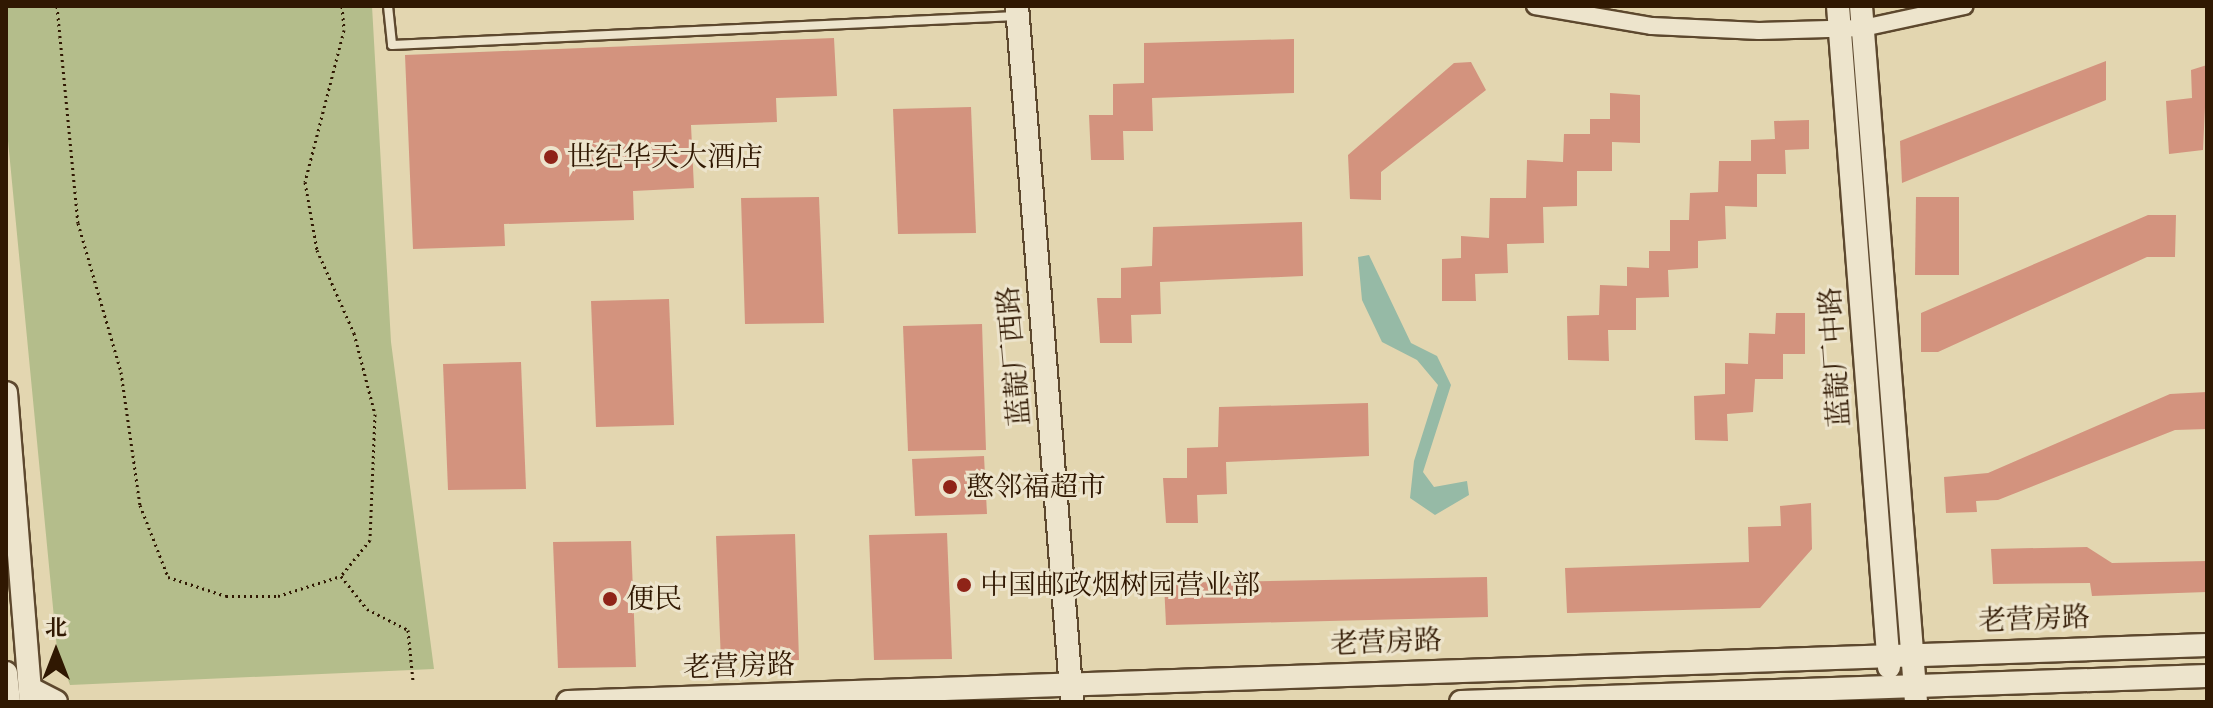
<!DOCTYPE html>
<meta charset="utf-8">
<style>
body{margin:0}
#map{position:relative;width:2213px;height:708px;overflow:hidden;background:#e3d6b0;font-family:Cardo,"Noto Serif SC",serif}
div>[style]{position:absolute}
.green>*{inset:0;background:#b4bd8b}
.water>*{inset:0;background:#96baa6}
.building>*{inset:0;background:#d3937e}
.path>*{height:3px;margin-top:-1.5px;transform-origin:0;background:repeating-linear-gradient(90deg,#301802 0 2px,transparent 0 6px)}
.roads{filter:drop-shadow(2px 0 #5d482e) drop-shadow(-2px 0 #5d482e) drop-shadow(0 2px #5d482e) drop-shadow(0 -2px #5d482e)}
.service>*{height:8px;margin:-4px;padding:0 4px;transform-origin:4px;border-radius:4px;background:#ede4cc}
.minor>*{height:16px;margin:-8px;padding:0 8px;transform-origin:8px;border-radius:8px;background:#ede4cc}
.tertiary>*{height:22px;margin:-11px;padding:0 11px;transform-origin:11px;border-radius:11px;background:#ede4cc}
.dots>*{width:22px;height:22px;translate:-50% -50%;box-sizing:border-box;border:4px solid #ede4cc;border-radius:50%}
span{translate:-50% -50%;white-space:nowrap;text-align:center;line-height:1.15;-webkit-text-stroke:6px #ede4cc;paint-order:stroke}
.poi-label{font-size:28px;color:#301802}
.left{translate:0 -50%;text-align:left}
.street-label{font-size:28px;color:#301802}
.frame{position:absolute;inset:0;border:8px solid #301802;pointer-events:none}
.north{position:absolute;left:16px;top:612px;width:80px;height:80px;-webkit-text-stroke:6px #ede4cc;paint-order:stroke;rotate:0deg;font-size:22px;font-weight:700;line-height:32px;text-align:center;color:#301802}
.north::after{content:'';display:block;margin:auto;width:28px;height:36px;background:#301802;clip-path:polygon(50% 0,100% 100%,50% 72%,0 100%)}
</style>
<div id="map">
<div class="green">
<i style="clip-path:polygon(6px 6px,372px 6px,391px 342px,434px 669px,70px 685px,57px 649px,6px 120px)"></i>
</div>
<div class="water">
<i style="clip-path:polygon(1369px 255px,1411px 343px,1437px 356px,1451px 385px,1423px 472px,1434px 487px,1467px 481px,1469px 495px,1435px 515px,1410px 498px,1414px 461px,1438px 385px,1417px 360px,1382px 342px,1362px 300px,1358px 257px)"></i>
</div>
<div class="building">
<i style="clip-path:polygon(834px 38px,837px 96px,776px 98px,777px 122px,691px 125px,694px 188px,633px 191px,634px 220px,504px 224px,505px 246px,413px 249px,405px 55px)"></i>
<i style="clip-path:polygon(1294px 39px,1294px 93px,1152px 98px,1153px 131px,1123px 131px,1124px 160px,1091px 160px,1089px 115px,1113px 115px,1113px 84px,1144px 83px,1144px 43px)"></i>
<i style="clip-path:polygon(2106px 61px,2106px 100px,1902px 183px,1900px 141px)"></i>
<i style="clip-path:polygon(1471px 62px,1486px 90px,1381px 172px,1381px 200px,1350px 199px,1348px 155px,1454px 63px)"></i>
<i style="clip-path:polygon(2207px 65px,2203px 150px,2169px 154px,2166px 101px,2192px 98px,2191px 70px)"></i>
<i style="clip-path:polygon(1610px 93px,1640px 95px,1640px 143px,1612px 142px,1612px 171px,1577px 171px,1577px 206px,1543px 207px,1544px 243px,1507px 244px,1508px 273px,1475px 274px,1476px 301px,1442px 301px,1442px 259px,1461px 258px,1461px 236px,1489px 238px,1490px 198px,1526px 198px,1527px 160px,1563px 162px,1564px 134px,1590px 134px,1590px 119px,1610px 119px)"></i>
<i style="clip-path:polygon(971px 107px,976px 233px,898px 234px,893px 109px)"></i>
<i style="clip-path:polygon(1809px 120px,1809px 149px,1785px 150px,1786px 174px,1757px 174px,1757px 207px,1725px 206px,1726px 239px,1698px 241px,1698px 268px,1668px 270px,1669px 297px,1636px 298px,1636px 330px,1608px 330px,1609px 361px,1568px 360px,1567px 316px,1599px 315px,1600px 285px,1627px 286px,1627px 267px,1649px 268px,1649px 251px,1670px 251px,1670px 220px,1689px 220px,1690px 193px,1718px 192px,1719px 161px,1751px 161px,1751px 140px,1775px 139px,1774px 121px)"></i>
<i style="clip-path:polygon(819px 197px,824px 323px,745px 324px,741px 198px)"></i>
<i style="clip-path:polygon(1916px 197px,1959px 197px,1959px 275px,1915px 275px)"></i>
<i style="clip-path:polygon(2148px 215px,2176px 215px,2175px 257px,2147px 257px,1938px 352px,1921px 352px,1921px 313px)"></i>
<i style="clip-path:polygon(1302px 222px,1303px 276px,1160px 282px,1161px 314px,1131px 315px,1132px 343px,1100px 343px,1097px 298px,1121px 298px,1121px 268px,1152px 266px,1153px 227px)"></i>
<i style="clip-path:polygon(669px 299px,674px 425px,596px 427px,591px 301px)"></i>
<i style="clip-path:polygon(1776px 313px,1805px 313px,1805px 354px,1783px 354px,1783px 379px,1755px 379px,1753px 412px,1727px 414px,1728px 441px,1695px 440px,1694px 396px,1725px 394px,1725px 363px,1748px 364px,1749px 333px,1775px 334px)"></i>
<i style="clip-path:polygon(982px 324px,986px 450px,908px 451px,903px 326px)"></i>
<i style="clip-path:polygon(521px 362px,526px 489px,448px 490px,443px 364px)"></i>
<i style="clip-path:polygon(2207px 392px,2207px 429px,2175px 430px,1998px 500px,1976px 501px,1977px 512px,1946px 513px,1944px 477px,1988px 473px,2170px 394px)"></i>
<i style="clip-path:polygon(1368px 403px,1369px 456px,1226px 462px,1227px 494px,1197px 495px,1198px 523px,1166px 523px,1163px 478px,1187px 478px,1187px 448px,1218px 447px,1219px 407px)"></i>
<i style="clip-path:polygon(984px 456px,987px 514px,915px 516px,912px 459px)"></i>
<i style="clip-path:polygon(1811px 503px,1812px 549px,1760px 608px,1567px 613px,1565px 568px,1749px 562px,1748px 527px,1781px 526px,1780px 506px)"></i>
<i style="clip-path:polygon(947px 533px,952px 659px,874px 660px,869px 535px)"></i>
<i style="clip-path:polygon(795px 534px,799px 660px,721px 662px,716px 536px)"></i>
<i style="clip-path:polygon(631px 541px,636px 667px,558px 668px,553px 542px)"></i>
<i style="clip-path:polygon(2087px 547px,2112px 563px,2207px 561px,2207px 592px,2092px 596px,2090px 583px,1993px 584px,1991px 549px)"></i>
<i style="clip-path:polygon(1487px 577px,1488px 617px,1166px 625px,1164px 583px)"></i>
</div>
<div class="path">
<i style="left:57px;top:6px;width:218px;rotate:84.5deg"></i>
<i style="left:78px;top:223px;width:155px;rotate:73.9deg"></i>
<i style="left:121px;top:372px;width:134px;rotate:81.9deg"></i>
<i style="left:140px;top:505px;width:77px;rotate:68.7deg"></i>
<i style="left:168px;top:577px;width:61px;rotate:18.1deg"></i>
<i style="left:226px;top:596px;width:52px"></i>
<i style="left:278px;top:596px;width:66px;rotate:-17.6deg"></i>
<i style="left:342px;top:6px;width:24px;rotate:85deg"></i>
<i style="left:344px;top:30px;width:157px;rotate:104.4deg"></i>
<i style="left:305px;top:182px;width:69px;rotate:80deg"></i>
<i style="left:317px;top:250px;width:91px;rotate:66deg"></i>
<i style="left:354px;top:333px;width:84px;rotate:75.5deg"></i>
<i style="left:375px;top:414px;width:126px;rotate:92.3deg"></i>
<i style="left:370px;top:540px;width:46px;rotate:128.9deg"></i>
<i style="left:341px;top:576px;width:42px;rotate:51.8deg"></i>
<i style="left:367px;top:609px;width:46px;rotate:27.1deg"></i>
<i style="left:408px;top:630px;width:51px;rotate:84.4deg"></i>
</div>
<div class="roads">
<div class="service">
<i style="left:388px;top:6px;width:39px;rotate:84deg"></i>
<i style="left:392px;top:45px;width:625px;rotate:-2.66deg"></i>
</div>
<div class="minor">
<i style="left:1535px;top:6px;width:119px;rotate:9.7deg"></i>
<i style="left:1652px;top:26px;width:107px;rotate:2.7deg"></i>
<i style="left:1759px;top:31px;width:104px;rotate:-1.7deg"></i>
<i style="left:1863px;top:28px;width:104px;rotate:-12.2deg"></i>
</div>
<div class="tertiary">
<i style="left:1017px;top:6px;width:698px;rotate:85.48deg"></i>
<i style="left:1838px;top:6px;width:663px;rotate:85.59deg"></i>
<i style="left:1861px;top:6px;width:698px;rotate:85.48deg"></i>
<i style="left:6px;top:393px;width:310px;rotate:85.4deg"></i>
<i style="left:6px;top:673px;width:29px;rotate:84deg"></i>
<i style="left:31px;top:689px;width:28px;rotate:27deg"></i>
<i style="left:568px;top:702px;width:1640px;rotate:-1.99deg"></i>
<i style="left:1461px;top:702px;width:746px;rotate:-2deg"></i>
</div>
</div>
<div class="dots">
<i style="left:551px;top:157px;background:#8f2418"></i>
<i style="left:950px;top:487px;background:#8f2418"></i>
<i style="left:964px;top:585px;background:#8f2418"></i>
<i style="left:610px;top:599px;background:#8f2418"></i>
</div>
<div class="poi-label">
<span class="left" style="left:567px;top:157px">世纪华天大酒店</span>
<span class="left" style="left:966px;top:487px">憨邻福超市</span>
<span class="left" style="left:980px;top:585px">中国邮政烟树园营业部</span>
<span class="left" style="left:626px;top:599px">便民</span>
</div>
<div class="street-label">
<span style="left:1014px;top:356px;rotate:-95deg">蓝靛厂西路</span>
<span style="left:1835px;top:357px;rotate:-94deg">蓝靛厂中路</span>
<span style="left:2034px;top:619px;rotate:-2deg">老营房路</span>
<span style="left:1386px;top:642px;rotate:-2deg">老营房路</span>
<span style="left:739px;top:666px;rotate:-2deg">老营房路</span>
</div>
<div class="frame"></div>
<div class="north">北</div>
</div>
